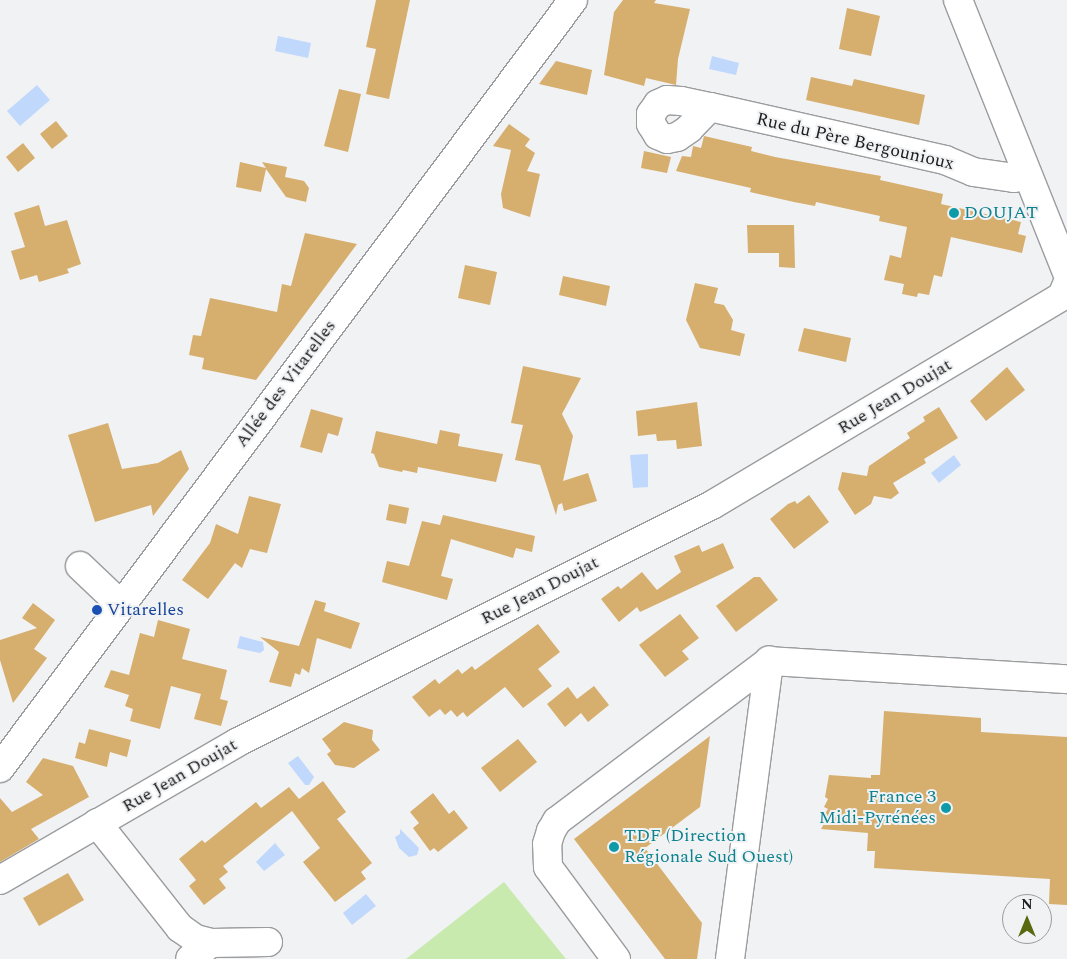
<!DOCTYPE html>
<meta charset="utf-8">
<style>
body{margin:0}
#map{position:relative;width:1067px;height:959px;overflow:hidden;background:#f1f2f4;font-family:Spectral,serif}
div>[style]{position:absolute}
.green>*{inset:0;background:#c8eaaf}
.water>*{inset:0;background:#c1d8fd}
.building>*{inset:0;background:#d6ae6e}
.roads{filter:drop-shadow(1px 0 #9b9c9e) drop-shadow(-1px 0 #9b9c9e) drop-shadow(0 1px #9b9c9e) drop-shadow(0 -1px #9b9c9e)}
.minor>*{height:28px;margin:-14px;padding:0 14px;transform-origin:14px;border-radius:14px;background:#fff}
.major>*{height:28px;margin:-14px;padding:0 14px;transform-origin:14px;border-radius:14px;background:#fff}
.dots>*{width:14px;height:14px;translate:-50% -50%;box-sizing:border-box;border:2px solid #f1f2f4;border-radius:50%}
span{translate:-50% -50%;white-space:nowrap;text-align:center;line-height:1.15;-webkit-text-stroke:4px #f1f2f4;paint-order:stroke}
.street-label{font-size:18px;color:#1c1c1c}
.culture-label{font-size:18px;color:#0d838f}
.left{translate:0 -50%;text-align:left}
.right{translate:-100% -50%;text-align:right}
.transit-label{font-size:18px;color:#164399}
.north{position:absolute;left:1002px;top:894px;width:50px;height:50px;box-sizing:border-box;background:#f1f2f4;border:1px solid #9c9c9e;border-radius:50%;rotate:0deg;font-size:14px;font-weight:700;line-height:20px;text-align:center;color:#1c1c1c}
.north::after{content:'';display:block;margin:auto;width:18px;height:22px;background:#596912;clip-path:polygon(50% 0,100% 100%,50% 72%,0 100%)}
</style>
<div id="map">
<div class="green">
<i style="clip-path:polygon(504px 882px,566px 959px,406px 959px)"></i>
</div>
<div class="water">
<i style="clip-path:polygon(278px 36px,311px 43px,308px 58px,275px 51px)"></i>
<i style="clip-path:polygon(712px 56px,739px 63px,736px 75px,709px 69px)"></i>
<i style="clip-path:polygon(37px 85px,50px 100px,20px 126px,7px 111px)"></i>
<i style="clip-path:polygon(648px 454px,648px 487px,633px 488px,630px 455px)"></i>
<i style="clip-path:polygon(954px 455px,961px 465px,939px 483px,931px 473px)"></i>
<i style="clip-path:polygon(240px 636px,263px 642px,264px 650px,260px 653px,237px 648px)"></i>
<i style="clip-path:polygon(298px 756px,314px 777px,309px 785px,305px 785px,288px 763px)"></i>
<i style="clip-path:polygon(400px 829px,419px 848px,417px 855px,409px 857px,399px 848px,395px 837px,400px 834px)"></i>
<i style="clip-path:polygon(275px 843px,285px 855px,264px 871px,256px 862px)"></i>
<i style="clip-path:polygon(366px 894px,376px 906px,352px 925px,343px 913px)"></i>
</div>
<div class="building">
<i style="clip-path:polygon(376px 0,410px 0,389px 99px,366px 94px,376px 49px,366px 47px)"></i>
<i style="clip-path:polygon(623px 0,656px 0,654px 3px,690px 9px,678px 59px,676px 85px,646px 78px,644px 86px,604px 75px,614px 12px)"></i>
<i style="clip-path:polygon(847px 8px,880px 16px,871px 56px,839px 49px)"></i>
<i style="clip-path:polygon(556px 61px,592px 70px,587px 95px,539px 84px)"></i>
<i style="clip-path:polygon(811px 77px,852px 86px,854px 79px,925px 95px,919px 125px,806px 100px)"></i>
<i style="clip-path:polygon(339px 89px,361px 94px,348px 152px,324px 146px)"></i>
<i style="clip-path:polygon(56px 121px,68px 136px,52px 149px,40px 134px)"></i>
<i style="clip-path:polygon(509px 124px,530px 139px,525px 146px,535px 153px,527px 171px,540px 174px,530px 217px,503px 208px,501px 194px,511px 150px,493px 146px)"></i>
<i style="clip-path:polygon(704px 136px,752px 147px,751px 151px,775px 157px,881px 176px,880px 180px,943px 194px,941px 204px,1021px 222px,1018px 234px,1026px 236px,1022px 253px,951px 237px,942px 277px,934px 275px,929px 295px,918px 293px,917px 297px,902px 294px,904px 284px,884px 280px,890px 255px,901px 258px,907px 227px,879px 221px,880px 216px,816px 202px,815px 206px,794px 202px,750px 192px,751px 188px,676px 171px,682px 156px,691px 157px,693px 146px,701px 148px)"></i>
<i style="clip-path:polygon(23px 143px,35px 158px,18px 172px,6px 157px)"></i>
<i style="clip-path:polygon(644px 151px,671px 157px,667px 173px,641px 168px)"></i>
<i style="clip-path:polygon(240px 162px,266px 168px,262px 162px,287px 167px,285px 177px,304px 181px,309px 188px,306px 202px,286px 197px,266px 169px,261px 192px,236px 187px)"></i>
<i style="clip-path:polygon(39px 205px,45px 226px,67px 220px,81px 264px,67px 269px,69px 273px,39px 282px,37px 275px,20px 280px,11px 251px,25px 247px,14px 213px)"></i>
<i style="clip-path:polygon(747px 225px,794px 225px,795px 268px,779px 267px,779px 253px,748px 253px)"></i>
<i style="clip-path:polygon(305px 233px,357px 244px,256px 380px,202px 369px,204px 358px,189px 355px,193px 335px,201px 336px,210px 298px,277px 312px,282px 284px,291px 286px)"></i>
<i style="clip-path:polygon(465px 265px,497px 272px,490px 305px,458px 298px)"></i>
<i style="clip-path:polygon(563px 276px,610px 286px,606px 306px,559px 295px)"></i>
<i style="clip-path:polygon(695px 283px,718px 288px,714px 303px,724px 305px,733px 320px,731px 330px,745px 334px,740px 356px,700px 348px,686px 320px)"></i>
<i style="clip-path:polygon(804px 328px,851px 338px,846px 362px,798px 351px)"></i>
<i style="clip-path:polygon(523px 366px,581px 378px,562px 414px,573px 436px,563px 481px,588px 473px,597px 501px,564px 511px,562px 503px,558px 505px,556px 515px,540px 465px,515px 460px,523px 425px,511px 423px)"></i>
<i style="clip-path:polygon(1007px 367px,1025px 390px,986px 421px,970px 401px)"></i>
<i style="clip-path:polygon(697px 402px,702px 446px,677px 449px,676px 440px,657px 441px,656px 434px,638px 436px,636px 411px)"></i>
<i style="clip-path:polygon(939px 407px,958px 438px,924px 459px,926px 463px,893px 483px,899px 493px,891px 499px,874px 496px,871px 504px,855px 515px,838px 489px,842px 472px,867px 476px,869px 466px,910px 438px,907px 433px,925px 421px,923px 417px)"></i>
<i style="clip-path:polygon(311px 409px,343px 418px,338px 436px,328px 433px,322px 453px,300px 447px)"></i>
<i style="clip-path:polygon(108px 423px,122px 469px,158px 463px,181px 450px,189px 469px,153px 516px,151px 505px,95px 522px,68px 435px)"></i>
<i style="clip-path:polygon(440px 430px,460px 434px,458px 446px,503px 454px,496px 482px,418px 467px,417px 473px,403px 470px,402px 472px,379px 467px,374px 454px,371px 453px,376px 431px,437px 444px)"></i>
<i style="clip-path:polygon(809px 495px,829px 522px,794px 549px,770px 519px,788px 504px,795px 501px,797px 504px)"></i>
<i style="clip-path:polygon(249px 496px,281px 504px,267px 553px,250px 549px,242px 568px,235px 563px,208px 599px,182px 580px,210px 543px,216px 524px,238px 534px)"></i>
<i style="clip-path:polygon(389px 504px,409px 508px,406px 524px,386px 520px)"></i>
<i style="clip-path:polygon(443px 515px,535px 536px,532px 552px,516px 548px,513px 558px,451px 539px,441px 576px,453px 579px,447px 600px,382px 582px,387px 561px,409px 566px,422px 521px,440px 525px)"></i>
<i style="clip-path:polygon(723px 543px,734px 568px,640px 612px,637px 607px,619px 622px,601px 599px,618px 586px,621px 589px,642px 572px,657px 590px,681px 572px,674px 556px,699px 545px,702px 552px)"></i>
<i style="clip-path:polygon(754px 577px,760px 577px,778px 600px,736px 632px,716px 606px)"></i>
<i style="clip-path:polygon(315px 600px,326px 603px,324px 611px,360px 623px,351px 649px,317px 638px,309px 673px,302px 668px,300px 675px,295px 673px,291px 687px,269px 682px,279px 652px,260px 637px,299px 646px)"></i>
<i style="clip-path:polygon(33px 603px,55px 620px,34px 649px,47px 658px,13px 703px,0 660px,0 640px,37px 628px,22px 618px)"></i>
<i style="clip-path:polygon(680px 614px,699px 638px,682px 651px,689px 659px,665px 677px,639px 645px)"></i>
<i style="clip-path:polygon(158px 620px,190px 629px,182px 659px,227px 670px,220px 699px,228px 701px,221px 726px,194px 719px,201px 694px,171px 686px,160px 729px,130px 721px,133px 709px,125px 706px,129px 695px,104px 687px,111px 670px,129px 675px,140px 633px,154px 637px)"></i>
<i style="clip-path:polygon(538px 624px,560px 652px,538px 669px,552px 686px,523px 708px,505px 687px,467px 717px,463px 712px,457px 717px,451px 710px,445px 715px,440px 709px,429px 717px,412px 697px,435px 679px,439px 684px,458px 669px,462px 674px,472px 666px,475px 670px)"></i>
<i style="clip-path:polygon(594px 686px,609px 705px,588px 722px,581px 713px,565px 727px,547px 704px,568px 687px,577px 699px)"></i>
<i style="clip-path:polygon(884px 711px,981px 718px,981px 732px,1067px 737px,1067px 905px,1049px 904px,1050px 879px,874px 868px,875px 851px,867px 851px,868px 833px,821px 829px,827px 819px,823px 817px,828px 809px,824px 807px,828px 799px,825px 797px,829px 775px,871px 778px,871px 775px,880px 775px)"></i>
<i style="clip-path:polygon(344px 722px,373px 730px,372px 740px,380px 750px,354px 768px,335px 765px,327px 754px,331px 751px,322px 739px)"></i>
<i style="clip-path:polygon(89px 729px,131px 740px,127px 757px,110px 752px,107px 767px,75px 758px,79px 742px,85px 744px)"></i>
<i style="clip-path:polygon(710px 736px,700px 807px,645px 848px,702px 923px,697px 959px,665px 959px,574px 839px)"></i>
<i style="clip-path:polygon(518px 739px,537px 762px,500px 792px,481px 768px)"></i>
<i style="clip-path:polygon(43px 758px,73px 766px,89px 797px,31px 829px,39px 839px,0 862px,0 798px,12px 812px,43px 795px,26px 782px)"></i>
<i style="clip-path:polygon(323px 781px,346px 812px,337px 819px,372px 863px,361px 872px,366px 879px,335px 902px,303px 862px,320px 848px,292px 811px,223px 866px,228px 872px,219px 879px,226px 888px,204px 905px,189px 886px,196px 880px,179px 859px,202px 840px,205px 843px,256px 802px,261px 808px,289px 787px,299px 799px)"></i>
<i style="clip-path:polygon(433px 793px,449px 814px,454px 810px,468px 828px,438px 852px,434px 848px,430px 851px,413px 828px,419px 823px,410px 812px)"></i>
<i style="clip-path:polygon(68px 873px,84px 900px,39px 926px,23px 898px)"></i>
</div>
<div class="roads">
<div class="minor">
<i style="left:958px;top:0;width:293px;rotate:68.2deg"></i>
<i style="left:710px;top:107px;width:30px;rotate:134deg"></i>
<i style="left:689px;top:129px;width:14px;rotate:146deg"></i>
<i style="left:677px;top:137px;width:10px;rotate:169deg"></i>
<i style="left:667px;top:139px;width:10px;rotate:-156deg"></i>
<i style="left:658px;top:135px;width:13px;rotate:-122deg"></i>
<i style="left:651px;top:124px;width:10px;rotate:-90deg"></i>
<i style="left:651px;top:114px;width:12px;rotate:-55deg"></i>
<i style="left:658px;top:104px;width:10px;rotate:-24deg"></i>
<i style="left:667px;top:100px;width:14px;rotate:4deg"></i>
<i style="left:681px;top:101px;width:30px;rotate:12deg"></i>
<i style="left:710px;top:107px;width:241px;rotate:12.7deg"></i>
<i style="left:945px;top:160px;width:30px;rotate:23deg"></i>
<i style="left:973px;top:172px;width:41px;rotate:8.3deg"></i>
<i style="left:1014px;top:178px;width:14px;rotate:-12deg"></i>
<i style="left:80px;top:566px;width:57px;rotate:43.6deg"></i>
<i style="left:97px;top:823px;width:134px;rotate:51.7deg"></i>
<i style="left:180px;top:928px;width:19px;rotate:35deg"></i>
<i style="left:196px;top:939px;width:16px;rotate:15deg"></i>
<i style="left:211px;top:943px;width:26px;rotate:143deg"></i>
<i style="left:0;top:880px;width:275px;rotate:-30.1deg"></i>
<i style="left:238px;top:742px;width:530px;rotate:-26.57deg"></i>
<i style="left:712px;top:505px;width:408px;rotate:-30.8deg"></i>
<i style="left:1062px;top:296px;width:13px;rotate:-67deg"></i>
<i style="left:211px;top:943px;width:57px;rotate:-1deg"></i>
<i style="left:616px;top:959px;width:114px;rotate:-126.5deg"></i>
<i style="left:548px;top:867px;width:23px;rotate:-92deg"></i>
<i style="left:547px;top:844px;width:14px;rotate:-73deg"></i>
<i style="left:551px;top:831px;width:12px;rotate:-59deg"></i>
<i style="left:557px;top:821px;width:266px;rotate:-37deg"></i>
<i style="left:730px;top:959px;width:301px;rotate:-82.5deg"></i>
<i style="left:769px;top:661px;width:299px;rotate:3.5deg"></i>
</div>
<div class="major">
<i style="left:0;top:768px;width:958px;rotate:-53.27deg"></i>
</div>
</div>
<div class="dots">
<i style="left:954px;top:213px;background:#0f9aa8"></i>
<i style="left:97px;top:610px;background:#1a4fb4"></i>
<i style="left:946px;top:808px;background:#0f9aa8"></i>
<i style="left:614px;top:847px;background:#0f9aa8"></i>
</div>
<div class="street-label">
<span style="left:855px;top:142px;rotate:13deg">Rue du Père Bergounioux</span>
<span style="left:286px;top:384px;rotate:-53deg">Allée des Vitarelles</span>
<span style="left:895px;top:397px;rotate:-31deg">Rue Jean Doujat</span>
<span style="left:540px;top:591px;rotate:-27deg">Rue Jean Doujat</span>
<span style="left:180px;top:776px;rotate:-30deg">Rue Jean Doujat</span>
</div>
<div class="culture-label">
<span class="left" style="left:964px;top:213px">DOUJAT</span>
<span class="right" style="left:936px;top:808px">France 3<br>Midi-Pyrénées</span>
<span class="left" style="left:624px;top:847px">TDF (Direction<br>Régionale Sud Ouest)</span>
</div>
<div class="transit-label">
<span class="left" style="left:107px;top:610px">Vitarelles</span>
</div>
<div class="north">N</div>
</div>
